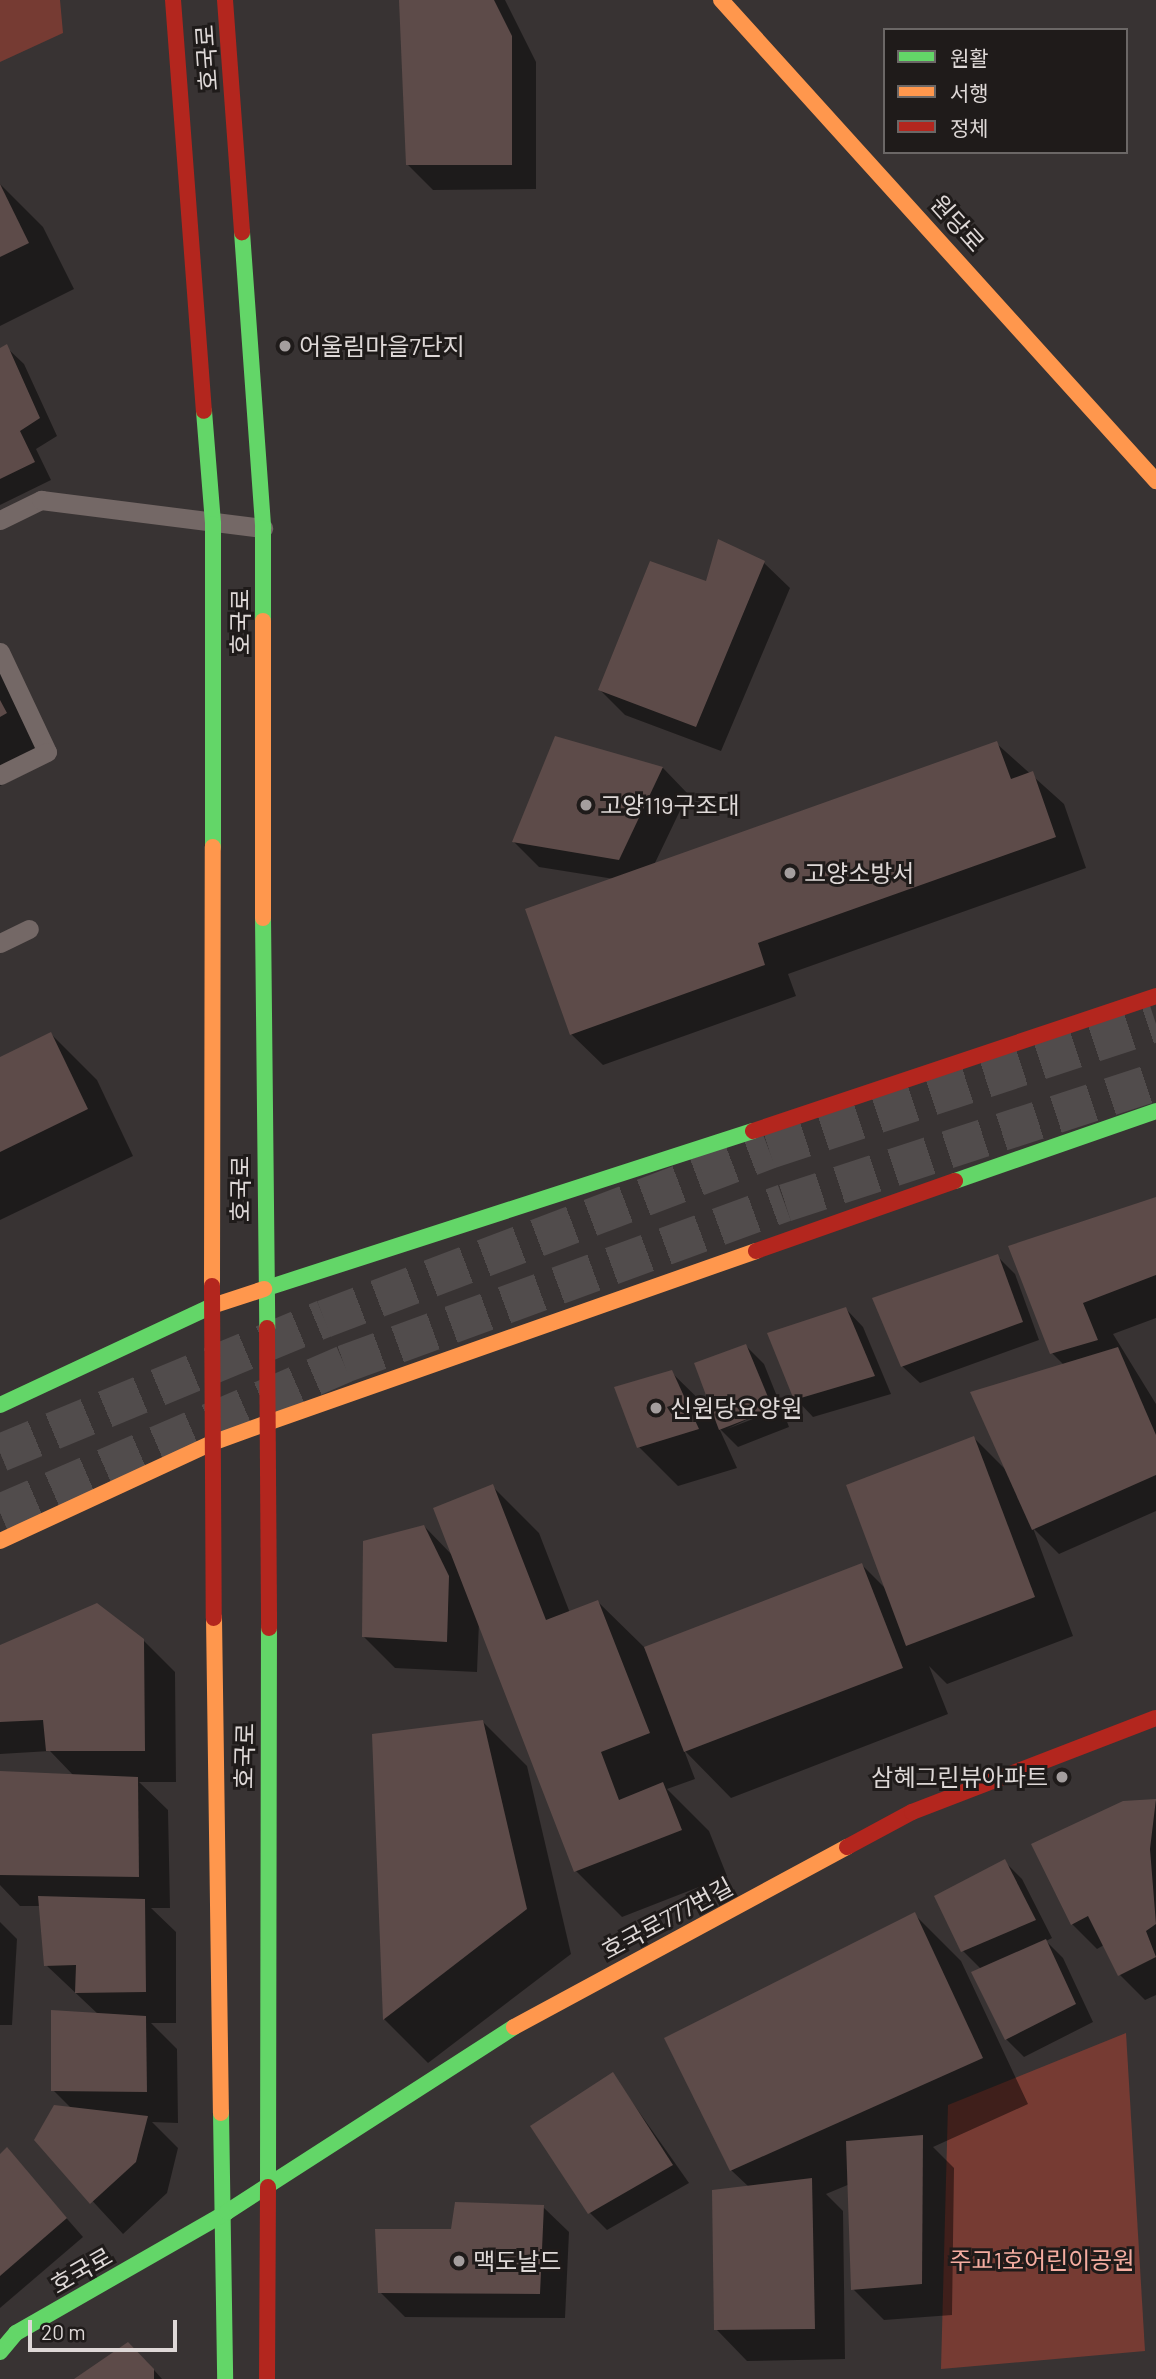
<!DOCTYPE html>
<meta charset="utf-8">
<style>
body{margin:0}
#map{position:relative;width:1156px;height:2379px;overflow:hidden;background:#383333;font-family:Barlow,"Noto Sans KR",sans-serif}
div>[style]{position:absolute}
.green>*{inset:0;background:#763b33}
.shadow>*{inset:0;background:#0007}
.building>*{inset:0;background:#5d4b49}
.primary-tunnel>*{height:38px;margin-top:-19px;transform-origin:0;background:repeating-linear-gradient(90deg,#514c4c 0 38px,transparent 0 57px)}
.lane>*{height:19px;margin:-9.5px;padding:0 9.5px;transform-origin:9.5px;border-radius:9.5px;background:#746866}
.fast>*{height:16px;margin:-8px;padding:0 8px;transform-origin:8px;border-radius:8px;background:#63d668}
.slow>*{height:16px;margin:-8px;padding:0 8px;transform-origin:8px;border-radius:8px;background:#ff974d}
.jam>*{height:16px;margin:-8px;padding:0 8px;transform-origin:8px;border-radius:8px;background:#b3261e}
.dots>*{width:19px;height:19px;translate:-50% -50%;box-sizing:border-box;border:4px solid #1f1b1a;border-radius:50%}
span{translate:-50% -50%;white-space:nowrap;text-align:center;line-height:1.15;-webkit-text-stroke:6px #1f1b1a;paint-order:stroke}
.street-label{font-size:24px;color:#ded8d7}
.poi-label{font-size:24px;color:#ded8d7}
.left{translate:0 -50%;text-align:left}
.right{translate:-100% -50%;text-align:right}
.park-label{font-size:24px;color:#f5ada1}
.legend{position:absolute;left:883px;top:28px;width:245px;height:126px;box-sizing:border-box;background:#1f1b1a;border:2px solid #6b6766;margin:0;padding:9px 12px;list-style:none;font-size:21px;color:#ded8d7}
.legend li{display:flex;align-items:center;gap:14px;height:35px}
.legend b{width:35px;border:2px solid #6b6766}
.scale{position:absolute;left:28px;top:2320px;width:149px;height:32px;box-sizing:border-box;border:4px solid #ded8d7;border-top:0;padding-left:9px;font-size:21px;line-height:24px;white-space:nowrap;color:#ded8d7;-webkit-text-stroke:5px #1f1b1a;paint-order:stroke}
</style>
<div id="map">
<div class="green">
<i style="clip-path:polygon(0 0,60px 0,63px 33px,0 62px)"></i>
<i style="clip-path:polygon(1126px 2033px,1145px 2351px,941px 2369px,948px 2105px)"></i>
</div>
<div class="shadow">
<i style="clip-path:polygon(401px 0,505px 0,536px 62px,536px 189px,433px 190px,408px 165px)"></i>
<i style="clip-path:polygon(0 184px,43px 227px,74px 289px,0 326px)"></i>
<i style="clip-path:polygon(6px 347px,24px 364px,57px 436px,36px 449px,51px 480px,0 505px,0 350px)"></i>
<i style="clip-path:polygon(719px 542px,764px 563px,790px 588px,721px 751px,625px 715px,600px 690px,707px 583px)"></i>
<i style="clip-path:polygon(0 665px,52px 760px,0 786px)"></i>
<i style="clip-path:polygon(556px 738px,663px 768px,688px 794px,654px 865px,996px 743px,1064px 804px,1086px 868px,788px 974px,796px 996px,603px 1065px,571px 1034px,614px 879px,539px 867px,514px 842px)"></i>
<i style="clip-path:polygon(51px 1034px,97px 1080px,133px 1156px,0 1220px,0 1059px)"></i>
<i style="clip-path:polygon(1156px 1199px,1156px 1318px,1113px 1334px,1156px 1404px,1156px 1511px,1059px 1554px,1033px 1528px,1073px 1636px,947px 1684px,929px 1666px,948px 1714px,731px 1798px,684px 1750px,695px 1779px,667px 1789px,709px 1831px,727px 1876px,622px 1917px,576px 1871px,479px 1622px,477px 1672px,395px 1668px,364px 1637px,424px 1526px,454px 1557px,492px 1486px,539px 1533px,570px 1613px,598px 1602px,645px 1648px,862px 1565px,888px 1591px,974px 1438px,1006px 1470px,1064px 1365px,1052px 1353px,1010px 1247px)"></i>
<i style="clip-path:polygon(997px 1256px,1015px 1274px,1039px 1340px,920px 1383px,902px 1366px)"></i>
<i style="clip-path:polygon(846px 1309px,863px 1327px,891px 1394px,813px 1417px,796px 1399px)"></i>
<i style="clip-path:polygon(746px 1346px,764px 1364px,780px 1404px,727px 1429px,782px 1408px,789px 1427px,738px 1447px,719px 1428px,737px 1468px,678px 1486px,639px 1447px,671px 1372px,716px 1416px)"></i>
<i style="clip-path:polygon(143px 1640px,175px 1672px,176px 1782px,139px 1782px,168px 1810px,170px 1908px,151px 1908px,176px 1932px,176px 2023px,151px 2023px,177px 2049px,178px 2123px,152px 2122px,178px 2148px,167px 2193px,123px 2234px,36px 2140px,72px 2109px,53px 2090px,99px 2015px,46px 1965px,41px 1906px,20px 1906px,0 1885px,0 1773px,74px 1776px,50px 1751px,0 1754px,0 1647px)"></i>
<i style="clip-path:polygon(483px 1722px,527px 1766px,571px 1954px,428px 2063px,384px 2019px,374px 1735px)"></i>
<i style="clip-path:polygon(1156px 1801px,1156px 1995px,1145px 2000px,1120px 1975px,1104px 1945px,1097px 1949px,1072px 1924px,1124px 1803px)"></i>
<i style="clip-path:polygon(1004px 1861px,1022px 1879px,1052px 1938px,1046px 1941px,1063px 1958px,1093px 2022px,1024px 2057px,1006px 2039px,981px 1969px,963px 1951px,936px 1897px)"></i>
<i style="clip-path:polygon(915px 1915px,961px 1961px,1028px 2104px,933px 2147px,954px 2168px,952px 2315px,884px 2320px,853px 2289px,850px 2184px,826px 2194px,843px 2211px,845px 2359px,747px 2361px,716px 2329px,749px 2187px,731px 2170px)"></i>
<i style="clip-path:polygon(0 1922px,17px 1939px,12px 2025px,0 2025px)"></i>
<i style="clip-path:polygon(613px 2075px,689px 2183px,607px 2230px,590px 2213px)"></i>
<i style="clip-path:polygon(7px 2150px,83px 2237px,0 2308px,0 2156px)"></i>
<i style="clip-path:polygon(543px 2207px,569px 2232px,565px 2318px,405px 2317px,380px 2292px,452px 2231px)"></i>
<i style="clip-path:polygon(146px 2361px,162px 2379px,77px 2379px)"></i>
</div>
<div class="building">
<i style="clip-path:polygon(399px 0,494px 0,512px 36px,512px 165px,406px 165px)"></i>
<i style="clip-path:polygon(0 184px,29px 243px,0 257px)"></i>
<i style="clip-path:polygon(7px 344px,40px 418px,20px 431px,35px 462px,0 479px,0 348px)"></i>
<i style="clip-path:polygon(718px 539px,765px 561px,696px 727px,598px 690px,650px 561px,706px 581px)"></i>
<i style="clip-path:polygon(0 700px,7px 713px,0 717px)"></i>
<i style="clip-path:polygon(555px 736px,663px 767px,619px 860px,512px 842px)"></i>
<i style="clip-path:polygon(997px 741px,1011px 779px,1033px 771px,1056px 837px,758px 943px,765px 965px,570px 1035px,525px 909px)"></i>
<i style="clip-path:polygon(51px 1032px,88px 1109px,0 1152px,0 1057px)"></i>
<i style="clip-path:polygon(1156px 1197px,1156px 1275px,1083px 1303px,1098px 1340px,1050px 1354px,1008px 1246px)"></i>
<i style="clip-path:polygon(998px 1254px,1023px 1322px,901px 1367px,872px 1298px)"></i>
<i style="clip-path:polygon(846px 1307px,875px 1376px,794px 1400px,767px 1333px)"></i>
<i style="clip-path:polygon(746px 1344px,773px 1409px,719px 1430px,694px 1363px)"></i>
<i style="clip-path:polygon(1118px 1347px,1156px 1435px,1156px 1475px,1032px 1530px,970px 1392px)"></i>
<i style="clip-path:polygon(672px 1370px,699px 1429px,637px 1448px,614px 1387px)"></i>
<i style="clip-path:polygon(974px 1436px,1035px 1597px,906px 1646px,846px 1485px)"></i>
<i style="clip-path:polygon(493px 1484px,546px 1620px,598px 1600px,650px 1733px,601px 1752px,619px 1800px,663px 1782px,682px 1830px,574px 1872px,433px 1508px)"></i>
<i style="clip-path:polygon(424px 1525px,449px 1576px,447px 1642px,362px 1637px,363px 1541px)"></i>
<i style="clip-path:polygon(862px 1563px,903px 1668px,684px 1752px,644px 1647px)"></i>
<i style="clip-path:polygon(97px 1603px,144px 1639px,145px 1751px,46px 1751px,43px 1720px,0 1722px,0 1645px)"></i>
<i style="clip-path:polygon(483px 1720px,527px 1909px,383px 2020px,372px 1734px)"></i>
<i style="clip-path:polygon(0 1771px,138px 1777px,139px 1877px,0 1875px)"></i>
<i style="clip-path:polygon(1156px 1799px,1150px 1849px,1156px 1924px,1146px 1931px,1156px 1957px,1118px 1976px,1088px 1916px,1071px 1925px,1031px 1844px,1123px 1801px)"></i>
<i style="clip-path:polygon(1005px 1859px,1036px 1920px,961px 1952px,934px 1896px)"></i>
<i style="clip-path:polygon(38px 1896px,145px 1899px,146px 1992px,75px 1993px,76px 1965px,44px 1966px)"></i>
<i style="clip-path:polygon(915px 1912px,983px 2058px,730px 2171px,664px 2038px)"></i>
<i style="clip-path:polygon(1046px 1939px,1076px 2004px,1005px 2040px,971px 1972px)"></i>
<i style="clip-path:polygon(51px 2010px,146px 2016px,147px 2092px,51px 2091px)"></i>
<i style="clip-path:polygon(613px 2072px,673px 2165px,588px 2214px,530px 2126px)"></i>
<i style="clip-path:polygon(54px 2105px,148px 2116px,136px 2162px,90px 2204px,34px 2140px)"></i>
<i style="clip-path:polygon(923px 2135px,922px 2284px,851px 2290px,846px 2141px)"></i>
<i style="clip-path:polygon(7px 2147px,67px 2218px,0 2276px,0 2154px)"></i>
<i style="clip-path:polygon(812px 2178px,815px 2329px,714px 2330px,712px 2190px)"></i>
<i style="clip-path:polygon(455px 2202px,544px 2205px,540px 2294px,378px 2293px,375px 2229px,451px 2229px)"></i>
<i style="clip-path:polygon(128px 2342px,154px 2369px,154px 2379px,74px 2379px)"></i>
</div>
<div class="primary-tunnel">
<i style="left:0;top:1453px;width:351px;rotate:-22.5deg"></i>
<i style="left:324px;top:1319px;width:476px;rotate:-20.8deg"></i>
<i style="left:769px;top:1150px;width:407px;rotate:-18.2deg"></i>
<i style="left:0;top:1513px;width:375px;rotate:-23.4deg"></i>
<i style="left:344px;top:1364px;width:469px;rotate:-20.1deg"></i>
<i style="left:785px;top:1203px;width:390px;rotate:-18.1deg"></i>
</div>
<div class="lane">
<i style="left:0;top:520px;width:46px;rotate:-26deg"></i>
<i style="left:41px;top:500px;width:224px;rotate:7.2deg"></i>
<i style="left:0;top:652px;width:110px;rotate:64.8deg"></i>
<i style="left:47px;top:752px;width:52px;rotate:153.9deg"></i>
<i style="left:0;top:943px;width:32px;rotate:-26deg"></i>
</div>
<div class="fast">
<i style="left:242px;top:232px;width:297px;rotate:85.9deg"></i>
<i style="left:263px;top:528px;width:93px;rotate:90deg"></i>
<i style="left:204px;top:411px;width:113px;rotate:85.4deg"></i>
<i style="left:213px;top:524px;width:323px;rotate:90deg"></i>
<i style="left:263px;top:918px;width:410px;rotate:89.4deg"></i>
<i style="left:955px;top:1181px;width:213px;rotate:-19.2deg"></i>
<i style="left:264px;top:1289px;width:514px;rotate:-17.91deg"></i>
<i style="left:0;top:1405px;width:234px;rotate:-25deg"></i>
<i style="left:221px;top:2113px;width:266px;rotate:89.1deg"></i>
<i style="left:268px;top:2187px;width:559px;rotate:-89.9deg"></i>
<i style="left:0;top:2352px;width:25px;rotate:-50deg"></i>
<i style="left:16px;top:2333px;width:243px;rotate:-29.8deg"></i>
<i style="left:227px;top:2212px;width:341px;rotate:-32.8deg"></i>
</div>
<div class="slow">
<i style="left:721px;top:0;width:649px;rotate:47.87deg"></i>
<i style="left:263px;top:621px;width:297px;rotate:90deg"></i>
<i style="left:212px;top:1286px;width:439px;rotate:-89.9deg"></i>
<i style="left:212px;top:1306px;width:55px;rotate:-18.1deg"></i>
<i style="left:270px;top:1422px;width:515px;rotate:-19.38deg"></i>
<i style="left:212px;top:1443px;width:62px;rotate:-19.9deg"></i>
<i style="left:0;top:1541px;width:234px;rotate:-24.8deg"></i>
<i style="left:214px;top:1618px;width:495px;rotate:89.2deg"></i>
<i style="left:514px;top:2027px;width:379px;rotate:-28.4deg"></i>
</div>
<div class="jam">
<i style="left:173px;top:0;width:412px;rotate:85.7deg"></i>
<i style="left:225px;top:0;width:233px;rotate:85.8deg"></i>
<i style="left:753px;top:1131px;width:425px;rotate:-18.5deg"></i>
<i style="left:756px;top:1251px;width:211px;rotate:-19.4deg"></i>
<i style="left:212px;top:1286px;width:332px;rotate:89.7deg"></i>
<i style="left:267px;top:1328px;width:300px;rotate:89.6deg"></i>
<i style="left:847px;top:1847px;width:74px;rotate:-28.3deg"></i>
<i style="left:912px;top:1812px;width:261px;rotate:-21.1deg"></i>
<i style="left:267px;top:2379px;width:192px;rotate:-89.7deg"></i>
</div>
<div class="dots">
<i style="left:285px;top:346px;background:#a49e9e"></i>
<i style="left:586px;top:805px;background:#a49e9e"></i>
<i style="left:790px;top:873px;background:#a49e9e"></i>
<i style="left:656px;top:1408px;background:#a49e9e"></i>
<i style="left:1062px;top:1777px;background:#a49e9e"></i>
<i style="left:459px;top:2261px;background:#a49e9e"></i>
</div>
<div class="street-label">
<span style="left:206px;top:58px;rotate:-94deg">호국로</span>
<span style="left:958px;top:223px;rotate:48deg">원당로</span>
<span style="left:240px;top:622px;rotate:-90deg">호국로</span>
<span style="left:240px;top:1189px;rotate:-90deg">호국로</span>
<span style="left:244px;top:1756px;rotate:-89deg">호국로</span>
<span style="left:667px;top:1918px;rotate:-28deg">호국로777번길</span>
<span style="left:81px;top:2270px;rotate:-30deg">호국로</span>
</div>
<div class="poi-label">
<span class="left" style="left:299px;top:346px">어울림마을7단지</span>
<span class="left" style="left:600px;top:805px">고양119구조대</span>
<span class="left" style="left:804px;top:873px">고양소방서</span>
<span class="left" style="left:670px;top:1408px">신원당요양원</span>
<span class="right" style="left:1048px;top:1777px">삼혜그린뷰아파트</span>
<span class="left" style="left:473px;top:2261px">맥도날드</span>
</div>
<div class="park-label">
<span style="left:1042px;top:2260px">주교1호어린이공원</span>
</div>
<ul class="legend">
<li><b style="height:9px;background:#63d668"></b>원활</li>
<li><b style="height:9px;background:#ff974d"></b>서행</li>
<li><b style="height:9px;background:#b3261e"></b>정체</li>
</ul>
<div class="scale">20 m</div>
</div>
